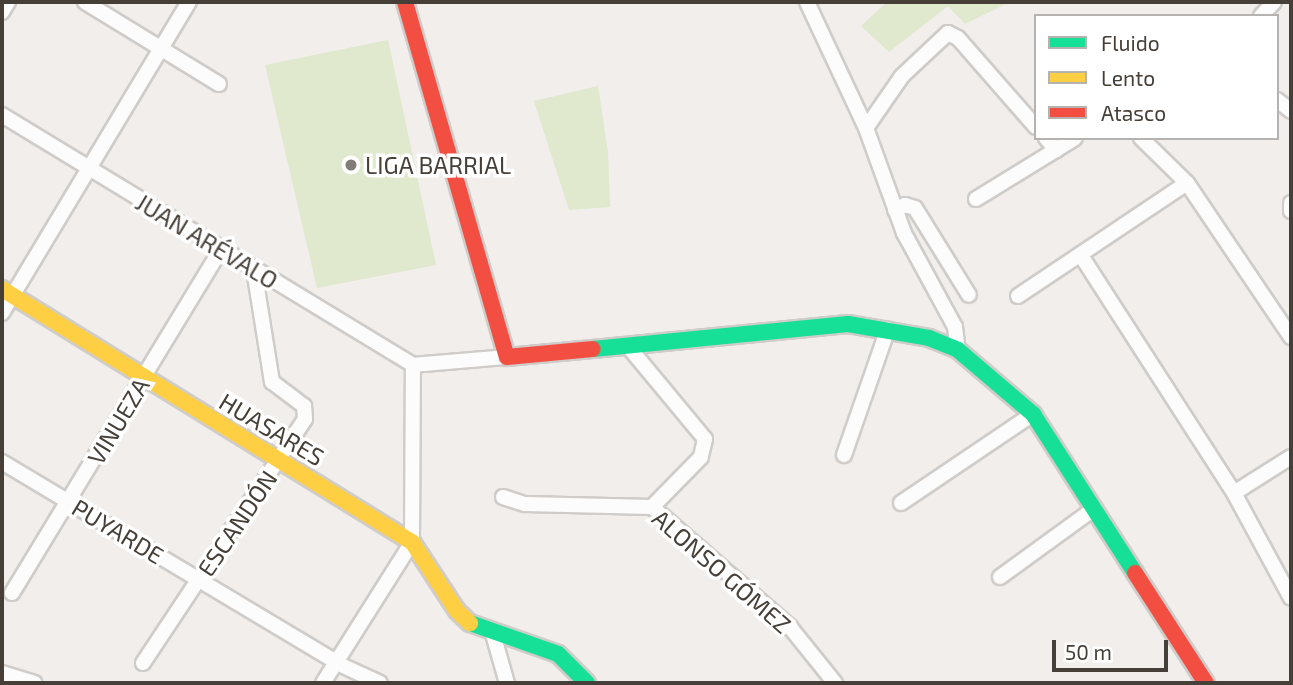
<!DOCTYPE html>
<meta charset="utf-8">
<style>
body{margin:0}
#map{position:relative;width:1293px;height:685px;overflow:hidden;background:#f1eeeb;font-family:"Exo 2",sans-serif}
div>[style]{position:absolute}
.green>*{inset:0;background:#e0e8cd}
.roads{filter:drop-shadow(2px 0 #cfccc9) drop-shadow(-2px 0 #cfccc9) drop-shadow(0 2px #cfccc9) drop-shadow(0 -2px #cfccc9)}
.street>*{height:14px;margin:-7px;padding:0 7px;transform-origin:7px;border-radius:7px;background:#fdfcfc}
.fast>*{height:16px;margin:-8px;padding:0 8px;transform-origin:8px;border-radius:8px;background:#16e098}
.slow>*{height:16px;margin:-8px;padding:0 8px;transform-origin:8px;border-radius:8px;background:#ffcf43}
.jam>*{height:16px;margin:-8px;padding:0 8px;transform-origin:8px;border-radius:8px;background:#f24e42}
.dots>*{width:19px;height:19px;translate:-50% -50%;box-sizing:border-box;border:4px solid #fff;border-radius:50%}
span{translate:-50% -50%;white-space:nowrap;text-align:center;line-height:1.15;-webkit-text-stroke:7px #fff;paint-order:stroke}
.poi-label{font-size:24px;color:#463f38}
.left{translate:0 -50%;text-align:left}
.street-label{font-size:24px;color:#463f38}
.frame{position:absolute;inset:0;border:4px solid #463f38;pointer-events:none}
.legend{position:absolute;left:1034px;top:14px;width:245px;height:126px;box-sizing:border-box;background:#fff;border:2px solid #b5b2af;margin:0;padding:9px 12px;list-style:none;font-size:21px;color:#463f38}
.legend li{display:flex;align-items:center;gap:14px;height:35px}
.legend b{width:35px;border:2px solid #b5b2af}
.scale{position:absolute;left:1052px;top:640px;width:116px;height:32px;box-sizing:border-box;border:4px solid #463f38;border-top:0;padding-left:9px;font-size:21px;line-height:24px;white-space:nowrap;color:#463f38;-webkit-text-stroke:5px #fff;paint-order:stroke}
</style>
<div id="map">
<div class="green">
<i style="clip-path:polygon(887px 2px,1004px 2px,1006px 4px,965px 24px,948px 6px,889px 52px,861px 26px)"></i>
<i style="clip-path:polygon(388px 40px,436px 265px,317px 288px,265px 65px)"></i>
<i style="clip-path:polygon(598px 86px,608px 152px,610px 207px,569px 210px,534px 101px)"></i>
</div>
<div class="roads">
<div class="street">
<i style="left:85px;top:2px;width:157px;rotate:31.5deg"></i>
<i style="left:807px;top:2px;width:139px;rotate:64.9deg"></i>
<i style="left:866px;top:128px;width:112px;rotate:70.1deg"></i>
<i style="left:904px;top:233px;width:107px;rotate:61.5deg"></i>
<i style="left:955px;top:327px;width:23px;rotate:83deg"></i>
<i style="left:2px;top:12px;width:12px;rotate:-59deg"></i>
<i style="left:1261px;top:16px;width:19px;rotate:-47deg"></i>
<i style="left:1277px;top:100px;width:18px;rotate:38deg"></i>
<i style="left:2px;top:115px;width:481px;rotate:31.3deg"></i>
<i style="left:866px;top:128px;width:63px;rotate:-55.3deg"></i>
<i style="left:902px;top:76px;width:63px;rotate:-43.1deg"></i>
<i style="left:948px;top:33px;width:11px;rotate:27deg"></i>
<i style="left:958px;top:38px;width:118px;rotate:48.8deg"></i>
<i style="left:1046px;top:138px;width:16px;rotate:50deg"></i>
<i style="left:1141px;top:138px;width:64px;rotate:44.4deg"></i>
<i style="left:1187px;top:183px;width:186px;rotate:56deg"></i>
<i style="left:976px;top:199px;width:116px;rotate:-31.6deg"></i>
<i style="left:1291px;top:203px;width:8px;rotate:90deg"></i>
<i style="left:895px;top:210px;width:11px;rotate:-27deg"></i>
<i style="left:905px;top:205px;width:10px;rotate:17deg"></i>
<i style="left:915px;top:208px;width:102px;rotate:58.2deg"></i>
<i style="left:1082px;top:257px;width:281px;rotate:57.2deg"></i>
<i style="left:1234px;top:493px;width:119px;rotate:61.5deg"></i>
<i style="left:1018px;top:296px;width:203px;rotate:-33.8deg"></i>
<i style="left:2px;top:313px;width:363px;rotate:-59deg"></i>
<i style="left:627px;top:345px;width:122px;rotate:50.3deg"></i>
<i style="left:705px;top:439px;width:18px;rotate:103deg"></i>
<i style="left:701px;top:457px;width:70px;rotate:134.4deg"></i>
<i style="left:413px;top:365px;width:94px;rotate:-4.9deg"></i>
<i style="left:844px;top:455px;width:133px;rotate:-70.8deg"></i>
<i style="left:2px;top:462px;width:393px;rotate:30.9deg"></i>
<i style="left:339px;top:664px;width:45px;rotate:24.9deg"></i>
<i style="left:1234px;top:493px;width:67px;rotate:-32.3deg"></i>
<i style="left:503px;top:497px;width:23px;rotate:18deg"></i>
<i style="left:525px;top:504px;width:127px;rotate:1.4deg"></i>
<i style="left:901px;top:503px;width:159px;rotate:-34deg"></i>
<i style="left:652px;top:507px;width:183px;rotate:41deg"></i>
<i style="left:790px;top:627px;width:72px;rotate:51.2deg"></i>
<i style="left:1000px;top:577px;width:117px;rotate:-36deg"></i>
<i style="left:12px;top:593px;width:403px;rotate:-58.7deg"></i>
<i style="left:493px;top:634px;width:51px;rotate:74.1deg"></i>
<i style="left:143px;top:663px;width:293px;rotate:-56.4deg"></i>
<i style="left:305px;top:419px;width:13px;rotate:-94deg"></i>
<i style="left:304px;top:406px;width:40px;rotate:-143deg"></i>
<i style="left:272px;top:382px;width:113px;rotate:-99.1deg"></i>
<i style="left:2px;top:673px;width:34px;rotate:17deg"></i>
<i style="left:323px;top:683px;width:167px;rotate:-57.7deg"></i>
<i style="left:412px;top:542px;width:177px;rotate:-89.7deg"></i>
</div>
<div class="fast">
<i style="left:593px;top:349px;width:256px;rotate:-5.6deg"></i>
<i style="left:848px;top:324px;width:82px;rotate:9.8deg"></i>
<i style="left:929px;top:338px;width:31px;rotate:22deg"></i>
<i style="left:958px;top:350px;width:99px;rotate:40.5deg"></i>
<i style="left:1033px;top:414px;width:189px;rotate:57.3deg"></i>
<i style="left:470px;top:623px;width:93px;rotate:19.4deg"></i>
<i style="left:558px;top:654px;width:41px;rotate:45deg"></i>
</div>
<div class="slow">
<i style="left:2px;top:289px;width:482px;rotate:31.7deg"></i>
<i style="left:412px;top:542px;width:82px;rotate:56.9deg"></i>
<i style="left:457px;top:611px;width:18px;rotate:43deg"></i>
</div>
<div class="jam">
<i style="left:405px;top:2px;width:369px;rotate:74deg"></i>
<i style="left:507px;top:357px;width:86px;rotate:-5.3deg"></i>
<i style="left:1135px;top:573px;width:131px;rotate:57.2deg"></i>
</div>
</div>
<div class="dots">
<i style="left:351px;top:165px;background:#827c77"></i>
</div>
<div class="poi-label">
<span class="left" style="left:365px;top:165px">LIGA BARRIAL</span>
</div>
<div class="street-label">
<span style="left:207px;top:241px;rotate:31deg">JUAN ARÉVALO</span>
<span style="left:118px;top:421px;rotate:-59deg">VINUEZA</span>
<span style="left:272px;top:429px;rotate:31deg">HUASARES</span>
<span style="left:237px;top:523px;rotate:-56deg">ESCANDÓN</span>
<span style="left:118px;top:531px;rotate:31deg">PUYARDE</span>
<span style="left:722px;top:571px;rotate:41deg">ALONSO GÓMEZ</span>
</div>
<div class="frame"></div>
<ul class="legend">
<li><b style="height:9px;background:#16e098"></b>Fluido</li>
<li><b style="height:9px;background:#ffcf43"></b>Lento</li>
<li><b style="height:9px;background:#f24e42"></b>Atasco</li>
</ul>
<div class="scale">50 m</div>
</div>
